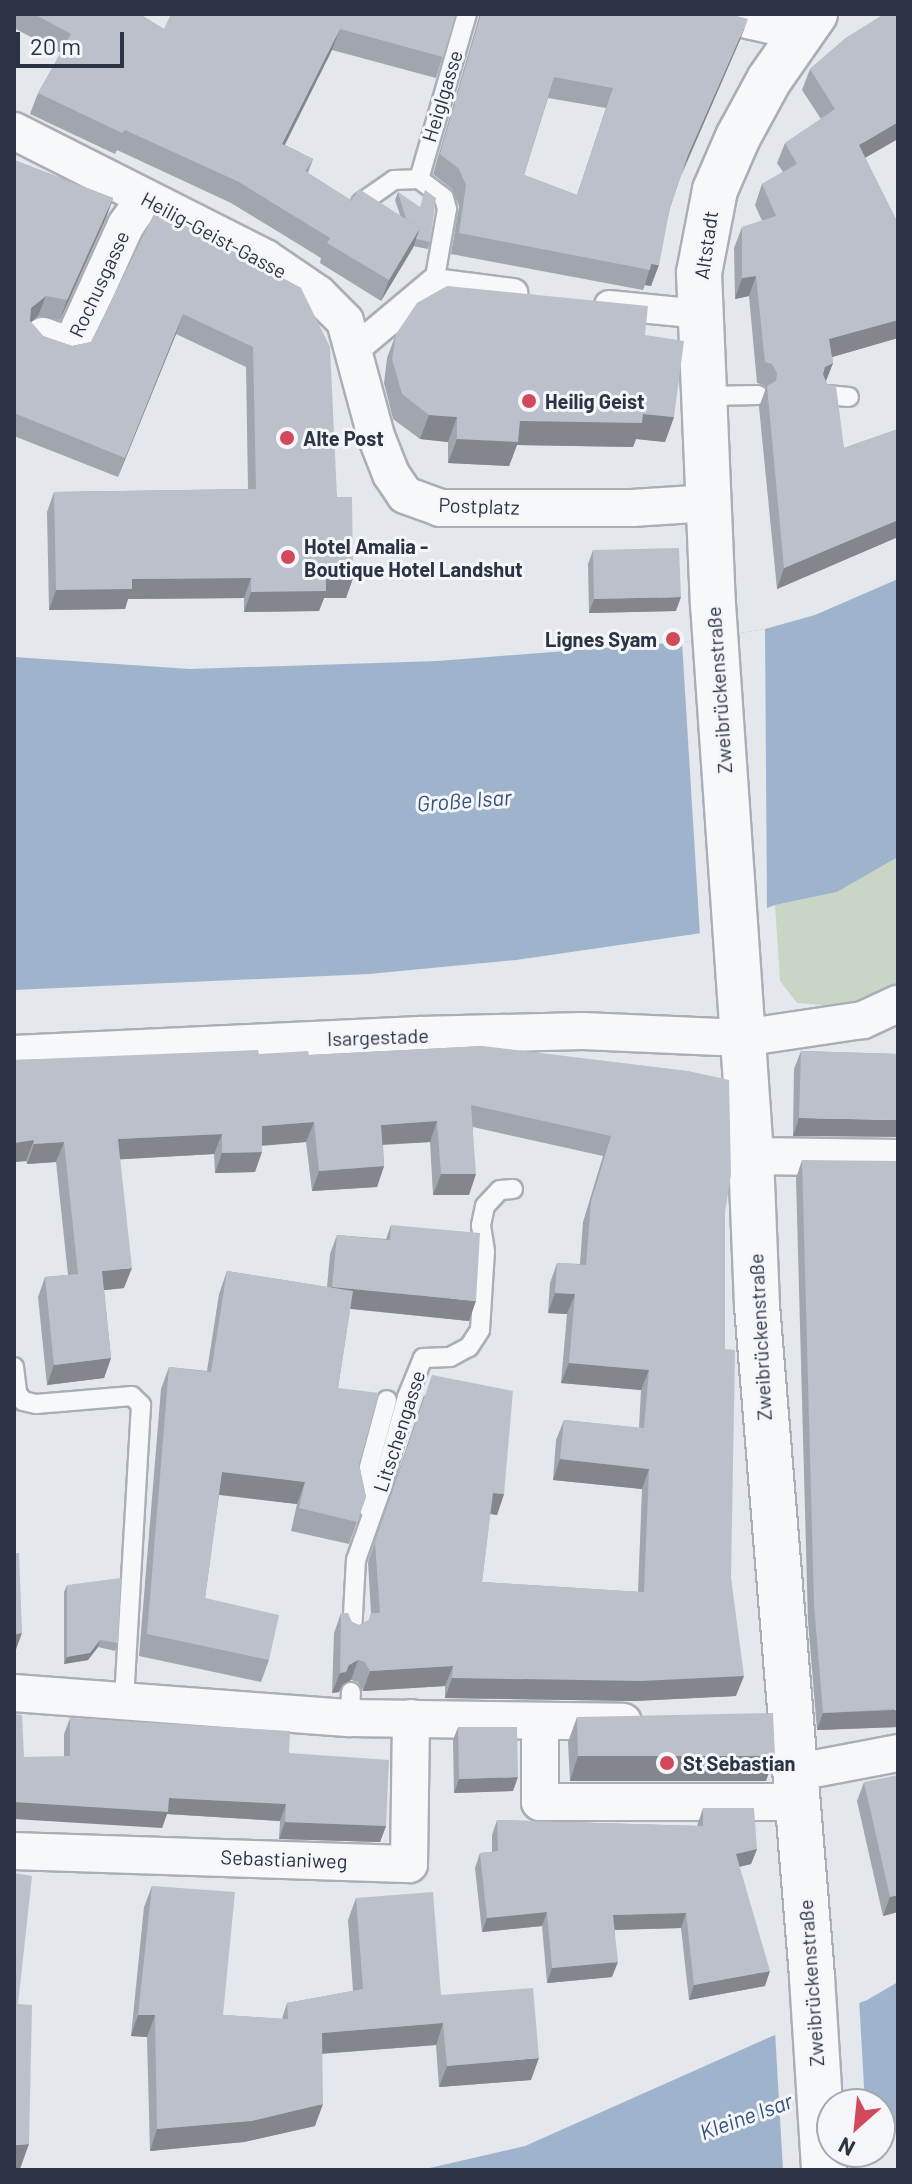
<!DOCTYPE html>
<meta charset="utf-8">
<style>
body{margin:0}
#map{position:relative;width:912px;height:2184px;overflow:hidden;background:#e4e7ec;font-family:Barlow,sans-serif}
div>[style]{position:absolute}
.green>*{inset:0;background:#c9d6c5}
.water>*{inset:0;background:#9fb4cc}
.pier>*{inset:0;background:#e4e7ec}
.roads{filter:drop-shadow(2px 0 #a9aeb7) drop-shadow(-2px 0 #a9aeb7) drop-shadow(0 2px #a9aeb7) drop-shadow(0 -2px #a9aeb7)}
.service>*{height:18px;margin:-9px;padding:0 9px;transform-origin:9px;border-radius:9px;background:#f7f8fa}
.pedestrian>*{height:28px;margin:-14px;padding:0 14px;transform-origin:14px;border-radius:14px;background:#f7f8fa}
.minor>*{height:36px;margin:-18px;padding:0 18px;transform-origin:18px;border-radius:18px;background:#f7f8fa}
.tertiary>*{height:44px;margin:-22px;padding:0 22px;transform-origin:22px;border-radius:22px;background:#f7f8fa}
.wall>*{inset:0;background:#a1a5ae}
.shaded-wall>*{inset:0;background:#83868d}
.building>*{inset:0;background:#bbc0ca}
.dots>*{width:22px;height:22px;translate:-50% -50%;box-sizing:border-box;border:4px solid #f4f6f9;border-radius:50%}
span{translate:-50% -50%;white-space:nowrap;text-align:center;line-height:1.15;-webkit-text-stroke:6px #f4f6f9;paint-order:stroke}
.street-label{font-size:20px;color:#2b3445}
.poi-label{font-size:20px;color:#2b3445;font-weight:700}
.left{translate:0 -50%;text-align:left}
.right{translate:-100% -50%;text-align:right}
.water-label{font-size:22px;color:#34527a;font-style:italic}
.frame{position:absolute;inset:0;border:16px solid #2b3445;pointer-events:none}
.north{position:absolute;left:816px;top:2088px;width:80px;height:80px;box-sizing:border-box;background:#f4f6f9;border:2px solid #a4a8b1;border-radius:50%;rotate:207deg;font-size:22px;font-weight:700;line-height:32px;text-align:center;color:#2b3445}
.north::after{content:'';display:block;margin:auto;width:28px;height:36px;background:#d1495b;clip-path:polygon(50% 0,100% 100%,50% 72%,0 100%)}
.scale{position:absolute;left:16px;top:32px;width:108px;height:36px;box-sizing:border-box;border:4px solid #2b3445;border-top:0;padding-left:10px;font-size:24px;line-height:28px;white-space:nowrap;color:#2b3445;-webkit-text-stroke:6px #f4f6f9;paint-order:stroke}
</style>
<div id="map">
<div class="green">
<i style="clip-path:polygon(898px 857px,898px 983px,848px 1007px,797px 1003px,780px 981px,775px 905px,837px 892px)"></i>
</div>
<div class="water">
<i style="clip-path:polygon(898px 579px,898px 857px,837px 892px,775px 905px,702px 933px,516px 960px,369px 974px,14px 990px,14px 657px,190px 669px,437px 661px,682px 642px,765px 629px,815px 615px)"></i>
<i style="clip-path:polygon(898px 1982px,898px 2124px,880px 2133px,880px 2104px,832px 2104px,795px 2170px,421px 2170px,525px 2146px,770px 2037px,867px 2000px)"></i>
</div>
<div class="pier">
<i style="clip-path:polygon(765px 629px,767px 912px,700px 935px,682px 642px)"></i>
<i style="clip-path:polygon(859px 1998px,865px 2104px,832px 2104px,805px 2170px,783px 2170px,775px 2031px)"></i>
</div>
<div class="roads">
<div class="service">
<i style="left:419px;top:179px;width:172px;rotate:-73.8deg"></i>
<i style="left:361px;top:203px;width:40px;rotate:-34.9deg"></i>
<i style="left:394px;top:180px;width:25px;rotate:-2deg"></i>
<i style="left:419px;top:179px;width:31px;rotate:37deg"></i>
<i style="left:444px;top:198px;width:11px;rotate:75deg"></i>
<i style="left:447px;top:209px;width:75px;rotate:100deg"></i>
<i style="left:827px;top:395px;width:22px;rotate:5deg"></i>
<i style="left:706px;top:396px;width:52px;rotate:-1.1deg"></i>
<i style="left:14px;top:1367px;width:26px;rotate:83deg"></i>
<i style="left:17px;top:1393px;width:10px;rotate:53deg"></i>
<i style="left:23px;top:1401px;width:13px;rotate:13deg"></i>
<i style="left:36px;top:1404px;width:96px;rotate:-4.8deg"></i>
<i style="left:132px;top:1396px;width:13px;rotate:45deg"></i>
<i style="left:141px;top:1405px;width:296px;rotate:93.3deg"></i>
<i style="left:368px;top:1508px;width:20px;rotate:-105deg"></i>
<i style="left:363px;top:1489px;width:92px;rotate:-74.9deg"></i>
<i style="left:352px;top:1633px;width:73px;rotate:-86.9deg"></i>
<i style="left:356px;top:1560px;width:77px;rotate:-70.4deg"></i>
<i style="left:382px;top:1487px;width:93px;rotate:-74.5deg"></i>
<i style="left:407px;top:1397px;width:42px;rotate:-67.7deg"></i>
<i style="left:423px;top:1358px;width:27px;rotate:-2deg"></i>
<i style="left:450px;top:1357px;width:21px;rotate:-28deg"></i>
<i style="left:469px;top:1347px;width:20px;rotate:-57deg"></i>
<i style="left:480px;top:1330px;width:79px;rotate:-86.4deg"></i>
<i style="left:485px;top:1251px;width:26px;rotate:-99deg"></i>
<i style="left:481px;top:1225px;width:19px;rotate:-78deg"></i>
<i style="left:485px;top:1206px;width:22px;rotate:-47deg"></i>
<i style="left:500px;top:1190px;width:13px;rotate:-4deg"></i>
<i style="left:350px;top:1718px;width:26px;rotate:-88deg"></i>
</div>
<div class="pedestrian">
<i style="left:609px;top:305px;width:91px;rotate:5.6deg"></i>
<i style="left:354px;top:350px;width:104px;rotate:-39.9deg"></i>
<i style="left:434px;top:283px;width:80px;rotate:7.2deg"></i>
</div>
<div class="minor">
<i style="left:720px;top:14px;width:83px;rotate:12.5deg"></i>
<i style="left:14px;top:131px;width:281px;rotate:26.8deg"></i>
<i style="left:265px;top:258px;width:64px;rotate:34.2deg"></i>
<i style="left:318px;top:294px;width:38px;rotate:45deg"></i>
<i style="left:345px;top:321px;width:119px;rotate:74.9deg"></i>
<i style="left:376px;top:436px;width:41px;rotate:68.5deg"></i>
<i style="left:391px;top:474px;width:25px;rotate:56deg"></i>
<i style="left:405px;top:495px;width:37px;rotate:20deg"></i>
<i style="left:440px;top:508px;width:192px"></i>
<i style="left:632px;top:508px;width:78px;rotate:-3.7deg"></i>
<i style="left:43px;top:336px;width:30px;rotate:20deg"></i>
<i style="left:71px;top:346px;width:133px;rotate:-65.6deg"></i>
<i style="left:126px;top:225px;width:33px;rotate:-55deg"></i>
<i style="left:14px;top:1054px;width:406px;rotate:-2.7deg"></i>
<i style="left:420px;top:1035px;width:163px;rotate:-1.4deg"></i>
<i style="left:583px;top:1031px;width:159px;rotate:2.5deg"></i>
<i style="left:742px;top:1038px;width:122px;rotate:-8.5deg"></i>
<i style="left:863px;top:1020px;width:38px;rotate:-25deg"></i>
<i style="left:751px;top:1156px;width:147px;rotate:0.8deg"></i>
<i style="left:14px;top:1693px;width:337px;rotate:4.3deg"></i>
<i style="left:350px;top:1718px;width:273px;rotate:0.8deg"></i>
<i style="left:540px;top:1723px;width:79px;rotate:90deg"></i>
<i style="left:540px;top:1802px;width:256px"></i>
<i style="left:793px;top:1773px;width:107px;rotate:-10.8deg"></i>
<i style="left:14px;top:1851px;width:395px;rotate:1.9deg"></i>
<i style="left:409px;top:1864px;width:146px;rotate:-89.2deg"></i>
</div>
<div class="tertiary">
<i style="left:815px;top:14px;width:80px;rotate:124.9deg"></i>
<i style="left:769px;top:80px;width:65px;rotate:118.5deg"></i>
<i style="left:738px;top:137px;width:58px;rotate:113.5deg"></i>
<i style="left:715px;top:190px;width:85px;rotate:100.9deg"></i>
<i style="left:699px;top:273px;width:331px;rotate:87.6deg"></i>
<i style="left:713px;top:604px;width:553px;rotate:86.06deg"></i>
<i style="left:751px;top:1156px;width:150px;rotate:87.7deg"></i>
<i style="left:757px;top:1306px;width:673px;rotate:85.31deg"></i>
<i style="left:812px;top:1977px;width:193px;rotate:86.4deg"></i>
</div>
</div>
<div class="wall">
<i style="clip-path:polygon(14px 14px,139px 14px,164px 29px,456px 14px,436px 78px,332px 50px,285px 145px,313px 159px,308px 173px,352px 201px,400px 215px,395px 200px,398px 192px,430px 242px,428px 249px,413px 246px,381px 301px,320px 263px,321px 258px,231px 203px,117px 150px,115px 154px,30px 114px,38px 93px,61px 53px,14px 28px)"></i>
<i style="clip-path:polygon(evenodd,478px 14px,729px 14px,740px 40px,682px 172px,670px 208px,651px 286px,645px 285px,643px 290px,451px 254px,459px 206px,452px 189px,433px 174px,479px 17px,478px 14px,548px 98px,606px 108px,577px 195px,524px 175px,548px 98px)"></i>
<i style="clip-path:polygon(847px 37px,865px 158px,898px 338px,832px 357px,833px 363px,826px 381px,844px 448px,898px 429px,898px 537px,777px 589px,759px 407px,766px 388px,764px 385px,757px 383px,749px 296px,735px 299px,734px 248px,742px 227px,762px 221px,755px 205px,762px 184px,783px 172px,777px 163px,785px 143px,821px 119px,802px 90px,810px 69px)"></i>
<i style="clip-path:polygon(14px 160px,113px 198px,106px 218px,60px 320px,38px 316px,31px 322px,43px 336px,72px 346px,91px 342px,156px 210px,301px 288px,337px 497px,353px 578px,346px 598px,324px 598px,319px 611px,244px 612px,244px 598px,128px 599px,125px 609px,49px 610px,47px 512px,54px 492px,248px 489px,246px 367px,176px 334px,118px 477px,14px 436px)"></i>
<i style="clip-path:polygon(396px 334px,645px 335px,674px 417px,665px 442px,636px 439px,633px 447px,517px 445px,509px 466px,448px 463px,448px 442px,420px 439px,393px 419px,384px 383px,387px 358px)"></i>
<i style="clip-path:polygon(593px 550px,676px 611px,589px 613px,588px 564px)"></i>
<i style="clip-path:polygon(483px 1046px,725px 1212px,725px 1349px,731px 1578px,736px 1696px,634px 1701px,445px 1698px,445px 1686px,363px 1691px,358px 1682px,351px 1680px,342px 1685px,339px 1692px,332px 1693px,334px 1633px,341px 1613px,352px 1622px,359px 1625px,369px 1620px,371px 1613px,368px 1562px,424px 1395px,504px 1494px,497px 1515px,490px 1514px,482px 1582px,638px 1592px,642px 1489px,553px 1480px,556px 1440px,564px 1420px,639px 1428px,641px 1390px,561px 1383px,567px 1314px,548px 1313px,550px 1283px,557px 1263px,580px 1264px,583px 1222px,603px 1156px,473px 1127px,469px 1195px,433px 1195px,430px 1142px,383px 1145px,384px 1166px,377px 1187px,312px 1191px,306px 1142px,262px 1146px,255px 1172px,215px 1173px,214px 1154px,120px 1159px,124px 1288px,104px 1290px,111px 1358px,104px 1378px,47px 1385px,38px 1297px,45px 1277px,68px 1275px,56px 1162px,27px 1164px,26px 1161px,14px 1162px,14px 1060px,259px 1054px,309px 1055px)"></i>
<i style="clip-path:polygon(801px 1051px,898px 1054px,793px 1136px,794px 1069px)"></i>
<i style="clip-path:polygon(802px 1160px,898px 1727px,817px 1730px,808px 1621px,796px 1178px)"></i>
<i style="clip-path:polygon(391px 1225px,469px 1321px,350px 1309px,338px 1388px,359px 1464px,366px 1497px,349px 1544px,291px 1531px,297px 1504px,219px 1495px,205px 1598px,269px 1660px,261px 1682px,139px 1656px,161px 1389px,169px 1367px,207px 1371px,219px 1294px,227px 1271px,327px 1287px,330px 1254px,337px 1235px,386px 1239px)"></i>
<i style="clip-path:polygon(67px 1585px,118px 1643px,115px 1651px,98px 1647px,88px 1660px,64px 1664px,64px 1592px)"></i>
<i style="clip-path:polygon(577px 1717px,766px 1781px,570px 1781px,568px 1742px)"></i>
<i style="clip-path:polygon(70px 1718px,289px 1753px,386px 1826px,380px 1842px,279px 1839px,280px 1821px,167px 1814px,162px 1828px,24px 1757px,64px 1757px,64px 1734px)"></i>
<i style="clip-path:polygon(458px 1727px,513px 1791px,454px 1793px,453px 1740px)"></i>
<i style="clip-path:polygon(864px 1782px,898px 1912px,883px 1916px,857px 1801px)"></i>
<i style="clip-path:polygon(703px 1808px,757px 1849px,751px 1864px,739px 1867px,765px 1986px,689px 2000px,681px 1928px,615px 1930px,612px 1977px,547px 1983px,542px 1926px,482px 1932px,475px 1868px,480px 1853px,492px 1852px,492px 1835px,497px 1820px,697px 1826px)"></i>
<i style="clip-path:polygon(152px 1886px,223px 2015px,282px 2019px,287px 2003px,353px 1991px,348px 1920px,356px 1898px,441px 1995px,531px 2080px,439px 2087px,436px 2045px,322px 2054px,315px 2126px,244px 2142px,150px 2151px,147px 2037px,131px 2036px,144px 1907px)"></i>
</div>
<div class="shaded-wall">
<i style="clip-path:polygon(748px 19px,740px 40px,681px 176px,688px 155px)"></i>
<i style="clip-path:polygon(340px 29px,332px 50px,275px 164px,282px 144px)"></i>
<i style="clip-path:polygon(898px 122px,898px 139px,851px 166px,859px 145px)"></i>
<i style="clip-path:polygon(113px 198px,106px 218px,60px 320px,67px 300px)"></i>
<i style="clip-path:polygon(420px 228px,413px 248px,381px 301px,389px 280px)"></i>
<i style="clip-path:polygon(651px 264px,659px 265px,651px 286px,645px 285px)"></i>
<i style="clip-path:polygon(756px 276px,749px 296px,735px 299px,742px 278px)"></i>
<i style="clip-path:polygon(46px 296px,38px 316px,24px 328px,31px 308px)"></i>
<i style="clip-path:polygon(183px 314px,176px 334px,118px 477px,125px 458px)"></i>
<i style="clip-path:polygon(898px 320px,898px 338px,822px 360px,829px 339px)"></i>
<i style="clip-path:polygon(833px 363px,825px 383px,818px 388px,825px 367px)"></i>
<i style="clip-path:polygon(643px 414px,674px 417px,665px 442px,636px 439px,633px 447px,517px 445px,509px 466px,448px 463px,457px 439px,520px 421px)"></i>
<i style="clip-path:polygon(429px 415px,457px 417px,448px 442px,420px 439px)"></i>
<i style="clip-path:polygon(898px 520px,898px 537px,777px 589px,784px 568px)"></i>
<i style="clip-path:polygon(251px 578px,244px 598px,128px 599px,125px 609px,49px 610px,56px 590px,132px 579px)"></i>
<i style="clip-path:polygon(353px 578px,346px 598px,324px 598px,319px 611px,244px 612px,251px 592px,326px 579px)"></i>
<i style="clip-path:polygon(681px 597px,676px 611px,589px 613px,594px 599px)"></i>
<i style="clip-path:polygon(799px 1118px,898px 1120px,898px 1137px,793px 1136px)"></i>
<i style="clip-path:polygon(437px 1121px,430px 1142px,374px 1145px,381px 1125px)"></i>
<i style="clip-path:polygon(314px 1122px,306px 1142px,254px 1146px,262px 1126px)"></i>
<i style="clip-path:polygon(222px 1134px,214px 1154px,110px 1160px,118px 1139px)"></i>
<i style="clip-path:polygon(34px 1140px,26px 1161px,14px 1162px,14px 1143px)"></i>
<i style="clip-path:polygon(64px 1142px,56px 1162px,27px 1164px,34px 1144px)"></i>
<i style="clip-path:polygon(262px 1152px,255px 1172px,215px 1173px,222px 1153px)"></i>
<i style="clip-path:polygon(384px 1166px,377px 1187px,312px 1191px,319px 1171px)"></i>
<i style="clip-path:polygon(441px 1174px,476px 1174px,469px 1195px,433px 1195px)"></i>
<i style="clip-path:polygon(132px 1268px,124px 1288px,87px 1292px,94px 1272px)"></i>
<i style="clip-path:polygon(332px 1287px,476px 1301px,469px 1321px,325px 1306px)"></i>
<i style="clip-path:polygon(555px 1293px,575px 1294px,567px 1314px,548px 1313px)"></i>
<i style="clip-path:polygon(111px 1358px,104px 1378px,47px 1385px,54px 1365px)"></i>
<i style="clip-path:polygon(569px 1363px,649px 1370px,641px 1390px,561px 1383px)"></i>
<i style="clip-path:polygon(560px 1459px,649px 1469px,642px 1489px,553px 1480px)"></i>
<i style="clip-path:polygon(222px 1472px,305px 1482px,297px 1504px,214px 1494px)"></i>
<i style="clip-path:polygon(493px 1493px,504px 1494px,497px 1515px,486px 1513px)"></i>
<i style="clip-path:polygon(22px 1633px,14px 1655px,14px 1634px)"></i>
<i style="clip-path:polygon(100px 1640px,98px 1647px,88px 1660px,64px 1664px,67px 1657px)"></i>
<i style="clip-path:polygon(358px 1660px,351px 1680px,342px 1685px,339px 1692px,332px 1693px,340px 1673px,349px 1665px)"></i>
<i style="clip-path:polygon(453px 1666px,445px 1686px,363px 1691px,370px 1671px)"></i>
<i style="clip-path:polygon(744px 1676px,736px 1696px,634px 1701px,445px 1698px,452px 1678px)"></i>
<i style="clip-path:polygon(898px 1710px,898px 1727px,817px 1730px,823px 1713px)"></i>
<i style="clip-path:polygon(578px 1756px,775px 1756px,766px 1781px,570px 1781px)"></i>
<i style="clip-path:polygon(518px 1777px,513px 1791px,454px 1793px,459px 1779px)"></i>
<i style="clip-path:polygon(169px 1798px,286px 1804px,280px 1821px,167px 1814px,162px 1828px,14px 1819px,14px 1802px)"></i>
<i style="clip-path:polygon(285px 1822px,386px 1826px,380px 1842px,279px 1839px)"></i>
<i style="clip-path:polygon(757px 1849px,751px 1864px,730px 1869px,736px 1854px)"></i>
<i style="clip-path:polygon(898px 1895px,898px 1912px,883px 1916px,890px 1897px)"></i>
<i style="clip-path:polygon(547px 1912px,542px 1926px,482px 1932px,487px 1918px)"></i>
<i style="clip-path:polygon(686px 1913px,681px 1928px,608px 1930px,613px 1915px)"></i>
<i style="clip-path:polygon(618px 1962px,612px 1977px,547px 1983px,552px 1968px)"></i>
<i style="clip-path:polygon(770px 1971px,765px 1986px,689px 2000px,694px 1985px)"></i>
<i style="clip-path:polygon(138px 2015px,155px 2015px,147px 2037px,131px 2036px)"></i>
<i style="clip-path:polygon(443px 2023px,436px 2045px,314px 2054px,322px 2033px)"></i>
<i style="clip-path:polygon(539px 2058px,531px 2080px,439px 2087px,447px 2066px)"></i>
<i style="clip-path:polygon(323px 2104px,315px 2126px,244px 2142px,150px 2151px,157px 2129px)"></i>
<i style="clip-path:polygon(29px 2144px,20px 2169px,14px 2169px,14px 2145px)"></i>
</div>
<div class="building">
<i style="clip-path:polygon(34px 14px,139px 14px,164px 29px,171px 14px,456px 14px,443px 57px,340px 29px,282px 144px,313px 159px,305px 171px,352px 201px,359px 189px,420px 228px,389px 280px,327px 243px,330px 238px,239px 182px,125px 130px,122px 133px,38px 93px,71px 34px)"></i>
<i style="clip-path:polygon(evenodd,481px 14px,729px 14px,748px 19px,688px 155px,670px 208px,659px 265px,651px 264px,650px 270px,459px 233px,466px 185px,459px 169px,440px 154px,481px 14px,554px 77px,613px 88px,577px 195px,524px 175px,554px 77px)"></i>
<i style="clip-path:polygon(884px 14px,898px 14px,898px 122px,859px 145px,898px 223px,898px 320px,829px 339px,833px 363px,825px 367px,823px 374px,827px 384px,836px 386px,844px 448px,898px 429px,898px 520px,784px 568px,767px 386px,776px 381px,777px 373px,772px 364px,765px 362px,756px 276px,742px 278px,742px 227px,776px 216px,762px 184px,797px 164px,785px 143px,835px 109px,810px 69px,847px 37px)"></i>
<i style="clip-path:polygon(14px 160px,113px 198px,67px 300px,46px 296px,31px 308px,30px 321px,43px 336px,72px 346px,91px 342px,156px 210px,301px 288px,330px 347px,337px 497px,352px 497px,353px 578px,326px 579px,326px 591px,251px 592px,251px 578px,132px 579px,132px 589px,56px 590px,54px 492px,256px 489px,253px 347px,183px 314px,125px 458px,14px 413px)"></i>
<i style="clip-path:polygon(425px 190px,436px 198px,430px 242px,416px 239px,420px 228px,406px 219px,398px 192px,420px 207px)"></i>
<i style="clip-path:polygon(447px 286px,648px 306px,645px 335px,684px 341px,674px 417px,643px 414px,642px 423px,520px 421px,518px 442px,457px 439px,457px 417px,429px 415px,402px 394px,392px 359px,396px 334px,417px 303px)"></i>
<i style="clip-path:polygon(679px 548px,681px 597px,594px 599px,593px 550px)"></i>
<i style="clip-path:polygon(483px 1046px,688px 1071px,729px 1080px,731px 1174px,725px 1212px,725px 1349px,735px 1350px,731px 1578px,744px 1676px,641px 1681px,452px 1678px,453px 1666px,370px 1671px,365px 1662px,358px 1660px,349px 1665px,346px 1672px,340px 1673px,341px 1613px,348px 1613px,352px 1622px,359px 1625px,369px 1620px,371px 1613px,380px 1613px,375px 1542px,432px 1375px,513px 1391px,504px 1494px,493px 1493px,482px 1582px,644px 1592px,649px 1469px,560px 1459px,564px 1420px,644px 1428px,649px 1370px,569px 1363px,575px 1294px,555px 1293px,557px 1263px,586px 1265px,591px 1202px,611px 1136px,471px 1105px,476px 1174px,441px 1174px,437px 1121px,381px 1125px,384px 1166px,319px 1171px,314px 1122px,262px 1126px,262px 1152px,222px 1153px,222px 1134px,118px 1139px,132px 1268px,94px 1272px,102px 1271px,111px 1358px,54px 1365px,45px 1277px,78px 1274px,64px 1142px,34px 1144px,34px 1140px,14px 1143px,14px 1060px,258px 1050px,259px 1054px,308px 1051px,309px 1055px)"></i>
<i style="clip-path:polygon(801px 1051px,898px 1054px,898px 1120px,799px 1118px)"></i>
<i style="clip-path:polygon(802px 1160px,898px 1161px,898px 1709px,823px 1713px,814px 1604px)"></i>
<i style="clip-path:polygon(391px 1225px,480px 1233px,476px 1301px,332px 1287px,337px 1235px,390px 1240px)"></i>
<i style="clip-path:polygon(227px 1271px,353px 1291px,338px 1388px,379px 1393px,359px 1464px,366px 1497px,357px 1522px,299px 1508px,305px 1482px,222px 1472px,205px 1598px,279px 1615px,269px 1660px,147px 1634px,169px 1367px,211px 1372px)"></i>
<i style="clip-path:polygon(14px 1553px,19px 1553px,22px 1633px,14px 1634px)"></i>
<i style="clip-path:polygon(121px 1578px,118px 1643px,100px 1640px,90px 1653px,67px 1657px,67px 1585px)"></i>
<i style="clip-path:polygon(773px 1713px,775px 1756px,578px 1756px,577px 1717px)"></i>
<i style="clip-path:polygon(14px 1714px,22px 1715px,24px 1757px,70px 1756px,70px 1718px,290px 1731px,289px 1753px,389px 1760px,386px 1826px,285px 1822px,286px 1804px,169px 1798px,168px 1812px,14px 1802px)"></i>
<i style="clip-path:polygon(458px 1727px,517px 1727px,518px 1777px,459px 1779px)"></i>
<i style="clip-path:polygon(898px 1775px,898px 1895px,890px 1897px,864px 1782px)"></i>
<i style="clip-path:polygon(703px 1808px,754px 1808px,757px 1849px,736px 1854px,770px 1971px,694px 1985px,686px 1913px,613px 1915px,618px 1962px,552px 1968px,547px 1912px,487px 1918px,480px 1853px,498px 1851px,497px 1820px,703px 1826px)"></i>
<i style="clip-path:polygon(14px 1873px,32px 1876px,18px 2004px,32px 2005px,29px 2144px,14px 2145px)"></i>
<i style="clip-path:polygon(152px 1886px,235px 1892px,223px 2015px,288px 2019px,287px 2003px,363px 1989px,356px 1898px,433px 1892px,441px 1995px,533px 1988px,539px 2058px,447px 2066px,443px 2023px,322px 2033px,323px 2104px,252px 2121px,157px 2129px,155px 2015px,138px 2015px)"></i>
</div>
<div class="dots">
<i style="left:529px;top:401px;background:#d1495b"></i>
<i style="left:287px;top:438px;background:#d1495b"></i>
<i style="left:288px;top:557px;background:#d1495b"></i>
<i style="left:673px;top:639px;background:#d1495b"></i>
<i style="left:667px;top:1763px;background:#d1495b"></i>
</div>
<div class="street-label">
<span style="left:442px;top:96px;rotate:-73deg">Heiglgasse</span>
<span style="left:214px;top:235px;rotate:28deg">Heilig-Geist-Gasse</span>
<span style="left:706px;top:245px;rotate:-82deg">Altstadt</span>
<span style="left:99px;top:284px;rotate:-65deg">Rochusgasse</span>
<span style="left:479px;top:506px;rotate:2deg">Postplatz</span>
<span style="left:719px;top:690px;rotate:-94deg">Zweibrückenstraße</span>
<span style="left:378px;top:1037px;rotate:-2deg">Isargestade</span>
<span style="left:760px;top:1337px;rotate:-93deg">Zweibrückenstraße</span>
<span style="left:399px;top:1431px;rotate:-72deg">Litschengasse</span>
<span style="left:284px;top:1859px;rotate:2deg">Sebastianiweg</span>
<span style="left:811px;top:1983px;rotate:-94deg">Zweibrückenstraße</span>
</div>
<div class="poi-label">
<span class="left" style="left:545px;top:401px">Heilig Geist</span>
<span class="left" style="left:303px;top:438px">Alte Post</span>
<span class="left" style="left:304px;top:558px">Hotel Amalia -<br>Boutique Hotel Landshut</span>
<span class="right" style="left:657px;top:639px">Lignes Syam</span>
<span class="left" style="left:683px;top:1763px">St Sebastian</span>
</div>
<div class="water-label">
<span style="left:464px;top:800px;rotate:-4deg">Große Isar</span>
<span style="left:746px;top:2116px;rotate:-20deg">Kleine Isar</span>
</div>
<div class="frame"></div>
<div class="north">N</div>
<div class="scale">20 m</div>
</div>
